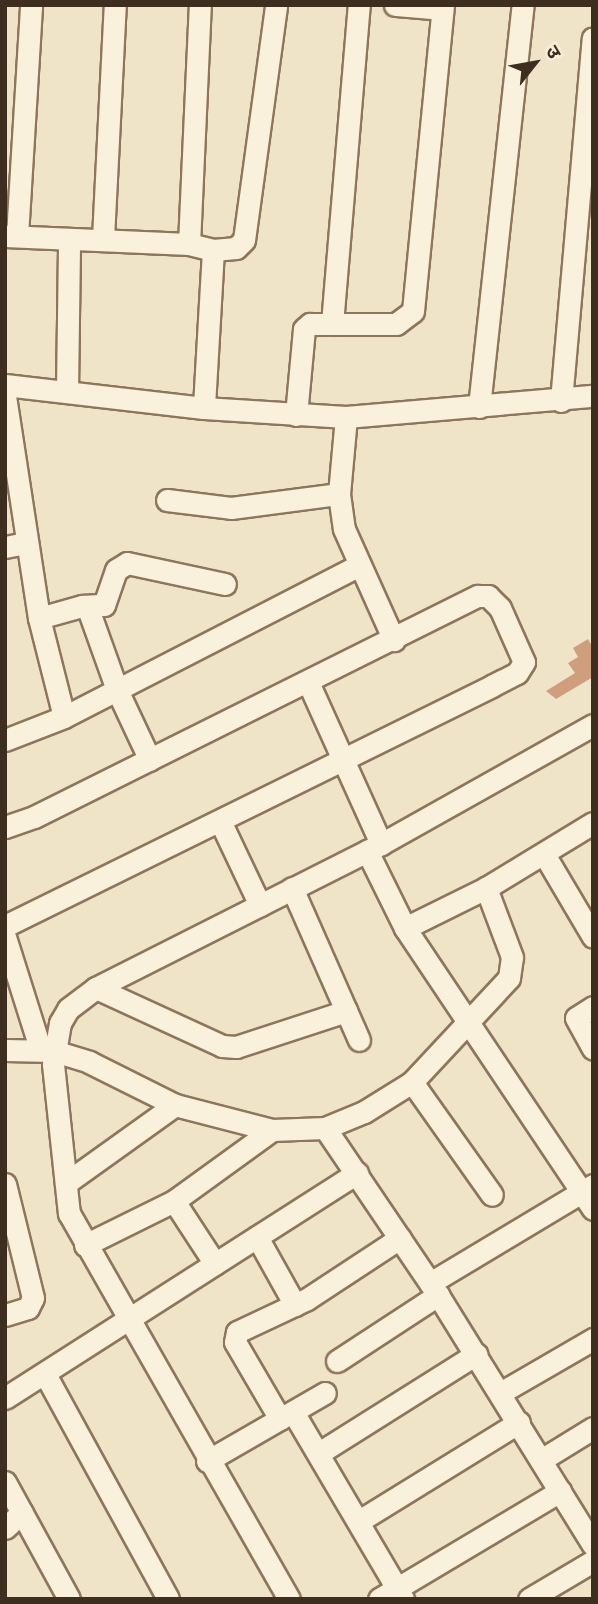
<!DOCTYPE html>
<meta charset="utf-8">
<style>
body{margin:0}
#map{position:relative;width:598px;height:1604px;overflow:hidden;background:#f0e4c8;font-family:Bitter,"Noto Sans Devanagari",serif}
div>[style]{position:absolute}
.building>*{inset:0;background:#cf9f7d}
.roads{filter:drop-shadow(2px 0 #8d765c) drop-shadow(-2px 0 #8d765c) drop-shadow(0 2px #8d765c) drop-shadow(0 -2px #8d765c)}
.minor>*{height:21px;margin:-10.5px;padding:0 10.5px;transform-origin:10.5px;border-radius:10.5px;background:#faf1dc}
span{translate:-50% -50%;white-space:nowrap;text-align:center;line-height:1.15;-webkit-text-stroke:7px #f7eed8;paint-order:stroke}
.frame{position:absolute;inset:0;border:7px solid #3d2e20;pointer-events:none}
.north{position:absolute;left:500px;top:28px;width:70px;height:70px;-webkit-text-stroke:5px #f7eed8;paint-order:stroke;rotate:59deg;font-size:19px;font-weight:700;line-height:28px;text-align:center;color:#3d2e20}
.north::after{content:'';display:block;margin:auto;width:24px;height:32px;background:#3d2e20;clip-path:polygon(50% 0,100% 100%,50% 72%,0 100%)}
</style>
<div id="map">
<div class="building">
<i style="clip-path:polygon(588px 639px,593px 648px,593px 677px,556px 699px,546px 691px,575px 673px,568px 663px,578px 657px,573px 648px)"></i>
</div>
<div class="roads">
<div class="minor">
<i style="left:395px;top:5px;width:47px;rotate:4.9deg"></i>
<i style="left:5px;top:236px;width:184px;rotate:2.5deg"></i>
<i style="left:189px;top:244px;width:25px;rotate:14deg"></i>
<i style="left:213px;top:250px;width:158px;rotate:93.3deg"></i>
<i style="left:17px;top:236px;width:231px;rotate:-86.5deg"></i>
<i style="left:103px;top:238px;width:233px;rotate:-87.1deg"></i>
<i style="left:189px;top:244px;width:239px;rotate:-87.4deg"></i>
<i style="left:213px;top:250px;width:23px;rotate:-5deg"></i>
<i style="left:236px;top:248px;width:11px;rotate:-45deg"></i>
<i style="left:244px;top:240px;width:237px;rotate:-82.2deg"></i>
<i style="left:332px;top:324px;width:320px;rotate:-85.2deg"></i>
<i style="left:5px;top:385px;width:200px;rotate:6.6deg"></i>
<i style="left:204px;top:408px;width:142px;rotate:3.6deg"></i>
<i style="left:346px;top:417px;width:248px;rotate:-4.9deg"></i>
<i style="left:67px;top:390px;width:151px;rotate:-89.2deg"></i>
<i style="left:5px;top:396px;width:225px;rotate:81.3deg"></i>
<i style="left:39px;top:618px;width:102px;rotate:75.8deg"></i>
<i style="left:561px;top:401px;width:364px;rotate:-85deg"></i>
<i style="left:479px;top:407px;width:404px;rotate:-83.8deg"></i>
<i style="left:296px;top:415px;width:86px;rotate:-84.7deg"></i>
<i style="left:304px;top:329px;width:8px;rotate:-40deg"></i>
<i style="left:310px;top:324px;width:86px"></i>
<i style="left:396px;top:324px;width:21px;rotate:-37deg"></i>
<i style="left:413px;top:311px;width:307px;rotate:-84.4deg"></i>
<i style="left:346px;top:417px;width:77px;rotate:95.2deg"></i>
<i style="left:339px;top:494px;width:35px;rotate:82deg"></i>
<i style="left:344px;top:529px;width:122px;rotate:65.8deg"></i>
<i style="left:167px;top:500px;width:64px;rotate:7.1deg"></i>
<i style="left:231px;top:508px;width:109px;rotate:-7.4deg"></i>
<i style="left:5px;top:547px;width:21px;rotate:-11deg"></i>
<i style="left:87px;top:606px;width:89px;rotate:70.3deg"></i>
<i style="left:117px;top:690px;width:77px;rotate:64.8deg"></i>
<i style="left:39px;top:618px;width:45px;rotate:-15.6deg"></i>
<i style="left:82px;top:606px;width:22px;rotate:-3deg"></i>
<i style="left:104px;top:605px;width:37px;rotate:-71deg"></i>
<i style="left:116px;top:570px;width:13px;rotate:-32deg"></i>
<i style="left:127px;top:563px;width:100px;rotate:12.1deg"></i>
<i style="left:308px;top:682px;width:178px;rotate:65.7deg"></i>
<i style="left:5px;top:740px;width:63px;rotate:-21.3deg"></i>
<i style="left:64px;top:717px;width:331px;rotate:-27.2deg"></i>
<i style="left:221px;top:823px;width:91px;rotate:64.6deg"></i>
<i style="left:5px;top:827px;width:31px;rotate:-19deg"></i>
<i style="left:34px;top:817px;width:496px;rotate:-26.5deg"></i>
<i style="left:478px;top:596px;width:10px"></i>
<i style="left:488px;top:596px;width:17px;rotate:45deg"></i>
<i style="left:500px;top:608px;width:59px;rotate:66deg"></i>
<i style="left:524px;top:662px;width:13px;rotate:122deg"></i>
<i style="left:517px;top:673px;width:28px;rotate:153deg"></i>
<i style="left:492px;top:686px;width:543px;rotate:153.77deg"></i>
<i style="left:367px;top:851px;width:86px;rotate:63.7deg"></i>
<i style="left:405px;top:928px;width:90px;rotate:-26.3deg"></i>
<i style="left:486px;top:888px;width:125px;rotate:-31.3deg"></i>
<i style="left:544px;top:854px;width:96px;rotate:59.4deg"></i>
<i style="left:292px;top:888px;width:166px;rotate:66.2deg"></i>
<i style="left:405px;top:928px;width:338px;rotate:56.2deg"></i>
<i style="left:5px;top:937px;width:116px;rotate:72.5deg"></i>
<i style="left:96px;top:988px;width:139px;rotate:24.7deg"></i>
<i style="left:222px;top:1046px;width:14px;rotate:4deg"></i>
<i style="left:236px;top:1047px;width:116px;rotate:-18.1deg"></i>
<i style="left:593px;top:1007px;width:20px;rotate:147deg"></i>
<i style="left:576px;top:1018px;width:35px;rotate:61deg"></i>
<i style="left:5px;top:1050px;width:49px;rotate:1.2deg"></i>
<i style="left:54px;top:1051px;width:37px;rotate:17deg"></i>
<i style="left:89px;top:1062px;width:96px;rotate:26.6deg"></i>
<i style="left:175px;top:1105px;width:100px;rotate:14.5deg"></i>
<i style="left:272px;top:1130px;width:53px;rotate:-2.2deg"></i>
<i style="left:325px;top:1128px;width:42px;rotate:-22.3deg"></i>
<i style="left:364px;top:1112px;width:57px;rotate:-32deg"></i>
<i style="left:412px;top:1082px;width:142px;rotate:-47deg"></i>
<i style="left:509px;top:978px;width:21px;rotate:-82deg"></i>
<i style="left:512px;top:957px;width:74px;rotate:-110.6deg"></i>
<i style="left:412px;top:1082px;width:138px;rotate:54.7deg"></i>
<i style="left:325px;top:1128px;width:202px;rotate:55.9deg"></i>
<i style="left:438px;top:1295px;width:294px;rotate:58.2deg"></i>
<i style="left:66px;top:1183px;width:134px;rotate:-35.6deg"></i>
<i style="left:5px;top:1184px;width:117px;rotate:76.2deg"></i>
<i style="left:33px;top:1298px;width:11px;rotate:117deg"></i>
<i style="left:28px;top:1308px;width:24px;rotate:163deg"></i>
<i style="left:174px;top:1201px;width:75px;rotate:56.9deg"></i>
<i style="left:257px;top:1237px;width:78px;rotate:60.8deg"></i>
<i style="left:85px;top:1245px;width:99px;rotate:-26.3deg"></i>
<i style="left:174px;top:1201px;width:121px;rotate:-35.9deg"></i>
<i style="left:430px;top:1283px;width:190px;rotate:-31deg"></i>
<i style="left:337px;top:1361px;width:121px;rotate:-33.2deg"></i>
<i style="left:45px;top:1374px;width:256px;rotate:61.3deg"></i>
<i style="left:500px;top:1393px;width:108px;rotate:-30.1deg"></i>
<i style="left:5px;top:1398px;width:418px;rotate:-32.6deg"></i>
<i style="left:293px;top:1412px;width:217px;rotate:59.5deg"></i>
<i style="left:280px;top:1419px;width:89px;rotate:-120.3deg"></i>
<i style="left:235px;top:1342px;width:10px;rotate:-79deg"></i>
<i style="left:237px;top:1332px;width:77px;rotate:-25.2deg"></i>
<i style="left:307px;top:1299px;width:111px;rotate:-33.3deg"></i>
<i style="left:319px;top:1453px;width:186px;rotate:-32.2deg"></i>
<i style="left:541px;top:1460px;width:61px;rotate:-31.6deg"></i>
<i style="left:207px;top:1461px;width:136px;rotate:-30deg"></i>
<i style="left:5px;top:1482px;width:133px;rotate:61.3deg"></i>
<i style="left:359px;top:1521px;width:188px;rotate:-31.7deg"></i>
<i style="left:5px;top:1528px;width:23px;rotate:-43deg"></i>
<i style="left:289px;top:1599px;width:443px;rotate:-119.7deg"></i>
<i style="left:69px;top:1214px;width:151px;rotate:-96.1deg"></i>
<i style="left:53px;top:1064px;width:42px;rotate:-80.3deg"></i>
<i style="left:60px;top:1023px;width:16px;rotate:-60deg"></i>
<i style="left:68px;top:1009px;width:35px;rotate:-37deg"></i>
<i style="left:96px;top:988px;width:319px;rotate:-26.8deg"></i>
<i style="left:381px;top:844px;width:243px;rotate:-29.3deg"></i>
<i style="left:379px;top:1599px;width:211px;rotate:-30.8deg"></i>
<i style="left:529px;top:1599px;width:74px;rotate:-30.7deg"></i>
</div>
</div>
<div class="frame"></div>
<div class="north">उ</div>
</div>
